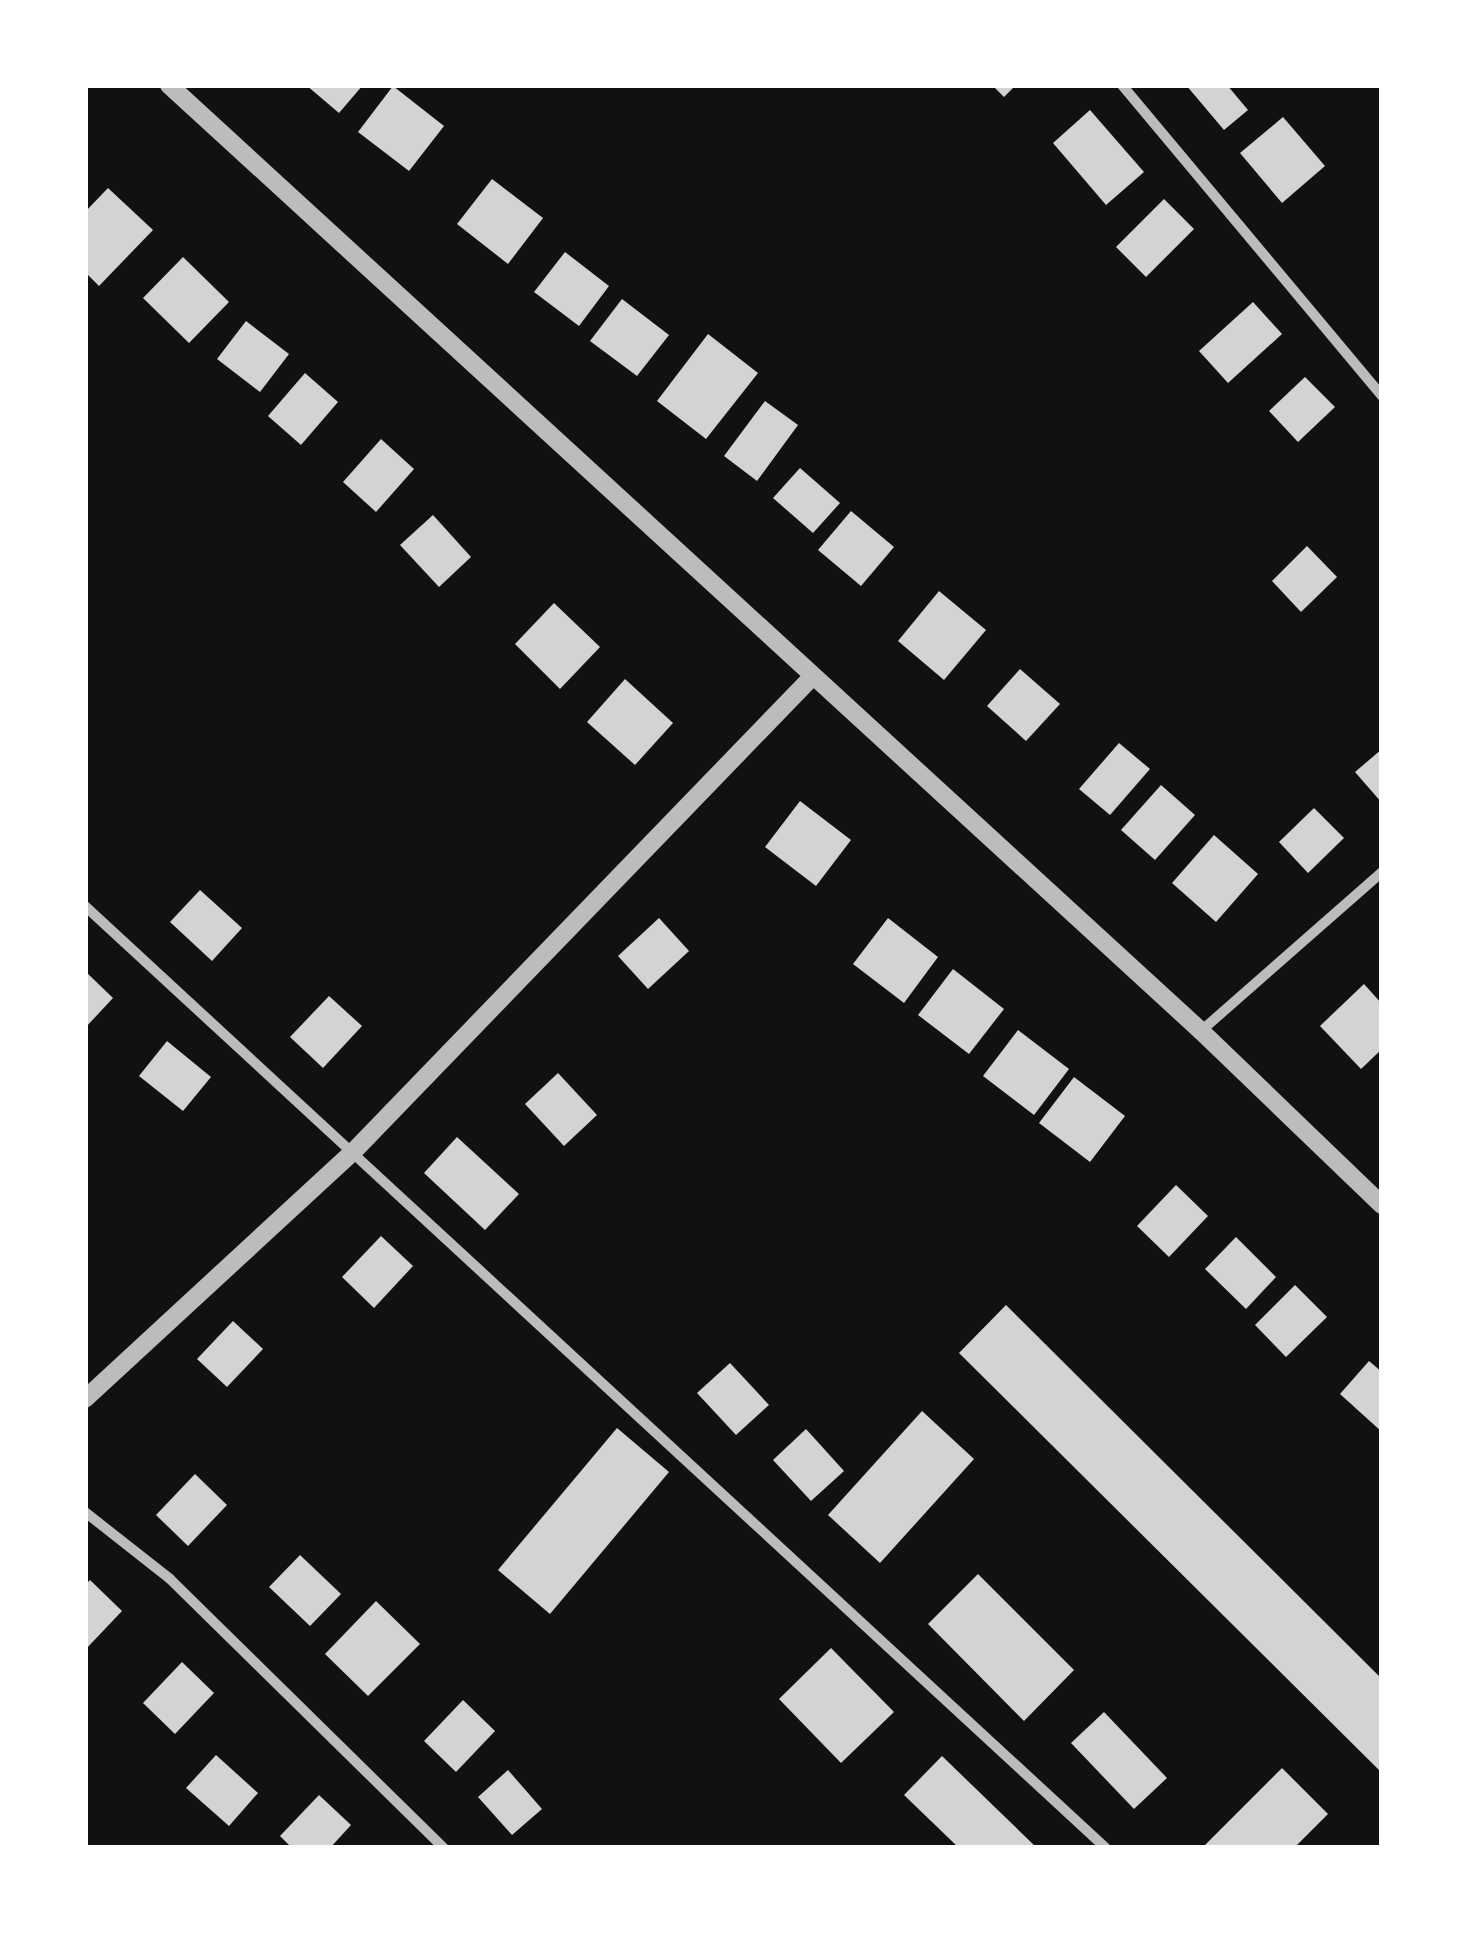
<!DOCTYPE html>
<style>
body{margin:0}
#map{position:relative;width:1467px;height:1933px;overflow:hidden;background:#111;font-family:"IBM Plex Sans",sans-serif}
div>[style]{position:absolute}
.building>*{inset:0;background:#d3d3d3}
.minor>*{height:10px;margin:-5px;padding:0 5px;transform-origin:5px;border-radius:5px;background:#bcbcbc}
.tertiary>*{height:18px;margin:-9px;padding:0 9px;transform-origin:9px;border-radius:9px;background:#bcbcbc}
span{translate:-50% -50%;white-space:nowrap;text-align:center;line-height:1.15;-webkit-text-stroke:8px #fff;paint-order:stroke}
.frame{position:absolute;inset:0;border:88px solid #fff;pointer-events:none}
</style>
<div id="map">
<div class="building">
<i style="clip-path:polygon(306px 85px,363px 85px,339px 113px)"></i>
<i style="clip-path:polygon(992px 85px,1016px 85px,1004px 97px)"></i>
<i style="clip-path:polygon(1186px 85px,1227px 85px,1248px 110px,1224px 130px)"></i>
<i style="clip-path:polygon(393px 86px,444px 126px,409px 171px,358px 132px)"></i>
<i style="clip-path:polygon(1090px 110px,1144px 172px,1106px 205px,1053px 143px)"></i>
<i style="clip-path:polygon(1283px 117px,1325px 166px,1282px 203px,1240px 153px)"></i>
<i style="clip-path:polygon(492px 179px,543px 218px,508px 264px,457px 224px)"></i>
<i style="clip-path:polygon(108px 188px,153px 230px,99px 286px,85px 272px,85px 212px)"></i>
<i style="clip-path:polygon(1164px 199px,1194px 229px,1146px 277px,1116px 247px)"></i>
<i style="clip-path:polygon(565px 252px,609px 286px,579px 326px,534px 292px)"></i>
<i style="clip-path:polygon(183px 257px,229px 302px,189px 343px,143px 298px)"></i>
<i style="clip-path:polygon(622px 299px,669px 335px,637px 376px,590px 341px)"></i>
<i style="clip-path:polygon(1253px 302px,1282px 334px,1228px 383px,1199px 351px)"></i>
<i style="clip-path:polygon(246px 321px,289px 354px,260px 392px,217px 359px)"></i>
<i style="clip-path:polygon(708px 334px,758px 373px,706px 439px,657px 401px)"></i>
<i style="clip-path:polygon(305px 373px,338px 402px,301px 445px,268px 416px)"></i>
<i style="clip-path:polygon(1305px 377px,1335px 407px,1298px 442px,1269px 411px)"></i>
<i style="clip-path:polygon(765px 401px,798px 425px,757px 481px,724px 456px)"></i>
<i style="clip-path:polygon(381px 439px,414px 469px,376px 512px,343px 482px)"></i>
<i style="clip-path:polygon(800px 468px,840px 503px,813px 533px,773px 498px)"></i>
<i style="clip-path:polygon(851px 511px,894px 547px,861px 586px,818px 550px)"></i>
<i style="clip-path:polygon(433px 515px,471px 557px,439px 587px,400px 545px)"></i>
<i style="clip-path:polygon(1307px 546px,1337px 577px,1301px 612px,1272px 581px)"></i>
<i style="clip-path:polygon(939px 591px,986px 630px,944px 680px,898px 641px)"></i>
<i style="clip-path:polygon(554px 603px,600px 647px,560px 689px,515px 644px)"></i>
<i style="clip-path:polygon(1020px 669px,1060px 704px,1026px 741px,987px 706px)"></i>
<i style="clip-path:polygon(625px 679px,673px 723px,635px 765px,587px 722px)"></i>
<i style="clip-path:polygon(1119px 743px,1150px 769px,1110px 815px,1079px 789px)"></i>
<i style="clip-path:polygon(1382px 749px,1382px 803px,1355px 772px)"></i>
<i style="clip-path:polygon(1161px 785px,1195px 815px,1155px 860px,1121px 830px)"></i>
<i style="clip-path:polygon(800px 801px,851px 840px,816px 886px,765px 847px)"></i>
<i style="clip-path:polygon(1314px 808px,1344px 838px,1308px 873px,1279px 842px)"></i>
<i style="clip-path:polygon(1214px 835px,1258px 874px,1216px 922px,1172px 883px)"></i>
<i style="clip-path:polygon(200px 890px,242px 928px,212px 961px,170px 922px)"></i>
<i style="clip-path:polygon(659px 918px,689px 951px,648px 989px,618px 956px)"></i>
<i style="clip-path:polygon(888px 918px,938px 957px,904px 1003px,853px 964px)"></i>
<i style="clip-path:polygon(953px 969px,1004px 1009px,969px 1054px,918px 1015px)"></i>
<i style="clip-path:polygon(85px 971px,113px 998px,85px 1028px)"></i>
<i style="clip-path:polygon(1364px 984px,1382px 1004px,1382px 1049px,1361px 1069px,1320px 1026px)"></i>
<i style="clip-path:polygon(329px 996px,362px 1026px,323px 1068px,290px 1037px)"></i>
<i style="clip-path:polygon(1018px 1030px,1069px 1069px,1034px 1115px,983px 1076px)"></i>
<i style="clip-path:polygon(167px 1041px,211px 1077px,183px 1111px,139px 1076px)"></i>
<i style="clip-path:polygon(558px 1073px,597px 1115px,564px 1146px,525px 1104px)"></i>
<i style="clip-path:polygon(1074px 1077px,1125px 1116px,1090px 1162px,1039px 1123px)"></i>
<i style="clip-path:polygon(457px 1137px,519px 1194px,485px 1230px,424px 1173px)"></i>
<i style="clip-path:polygon(1176px 1185px,1208px 1216px,1169px 1257px,1137px 1226px)"></i>
<i style="clip-path:polygon(381px 1236px,413px 1266px,374px 1308px,342px 1277px)"></i>
<i style="clip-path:polygon(1236px 1237px,1276px 1277px,1246px 1309px,1205px 1269px)"></i>
<i style="clip-path:polygon(1295px 1285px,1327px 1317px,1286px 1357px,1255px 1325px)"></i>
<i style="clip-path:polygon(1006px 1305px,1382px 1679px,1382px 1773px,959px 1353px)"></i>
<i style="clip-path:polygon(233px 1321px,263px 1349px,227px 1387px,197px 1359px)"></i>
<i style="clip-path:polygon(1369px 1361px,1382px 1372px,1382px 1432px,1340px 1394px)"></i>
<i style="clip-path:polygon(730px 1363px,769px 1405px,736px 1435px,697px 1393px)"></i>
<i style="clip-path:polygon(922px 1411px,974px 1459px,880px 1563px,828px 1515px)"></i>
<i style="clip-path:polygon(617px 1428px,669px 1472px,550px 1614px,498px 1570px)"></i>
<i style="clip-path:polygon(806px 1429px,844px 1471px,811px 1501px,773px 1460px)"></i>
<i style="clip-path:polygon(195px 1474px,227px 1505px,188px 1546px,156px 1515px)"></i>
<i style="clip-path:polygon(300px 1555px,341px 1594px,310px 1626px,269px 1587px)"></i>
<i style="clip-path:polygon(978px 1574px,1074px 1670px,1024px 1721px,928px 1624px)"></i>
<i style="clip-path:polygon(90px 1580px,122px 1611px,85px 1650px,85px 1585px)"></i>
<i style="clip-path:polygon(376px 1601px,420px 1644px,368px 1696px,325px 1654px)"></i>
<i style="clip-path:polygon(831px 1648px,894px 1712px,841px 1763px,779px 1699px)"></i>
<i style="clip-path:polygon(182px 1662px,214px 1693px,175px 1734px,143px 1703px)"></i>
<i style="clip-path:polygon(463px 1700px,495px 1731px,456px 1772px,424px 1741px)"></i>
<i style="clip-path:polygon(1104px 1712px,1167px 1778px,1134px 1809px,1071px 1743px)"></i>
<i style="clip-path:polygon(216px 1755px,258px 1793px,229px 1826px,186px 1788px)"></i>
<i style="clip-path:polygon(942px 1756px,1037px 1848px,959px 1848px,904px 1795px)"></i>
<i style="clip-path:polygon(1282px 1768px,1328px 1814px,1294px 1848px,1202px 1848px)"></i>
<i style="clip-path:polygon(508px 1770px,542px 1809px,512px 1835px,478px 1797px)"></i>
<i style="clip-path:polygon(319px 1795px,351px 1825px,330px 1848px,292px 1848px,280px 1836px)"></i>
</div>
<div class="minor">
<i style="left:1122px;top:85px;width:405px;rotate:50.1deg"></i>
<i style="left:85px;top:906px;width:1389px;rotate:42.7deg"></i>
<i style="left:1201px;top:1031px;width:241px;rotate:-41.3deg"></i>
<i style="left:85px;top:1512px;width:108px;rotate:38.2deg"></i>
<i style="left:170px;top:1579px;width:384px;rotate:44.5deg"></i>
</div>
<div class="tertiary">
<i style="left:169px;top:85px;width:1400px;rotate:42.51deg"></i>
<i style="left:1201px;top:1031px;width:251px;rotate:43.9deg"></i>
<i style="left:85px;top:1399px;width:363px;rotate:-42.7deg"></i>
<i style="left:352px;top:1153px;width:662px;rotate:-45.98deg"></i>
</div>
<div class="frame"></div>
</div>
